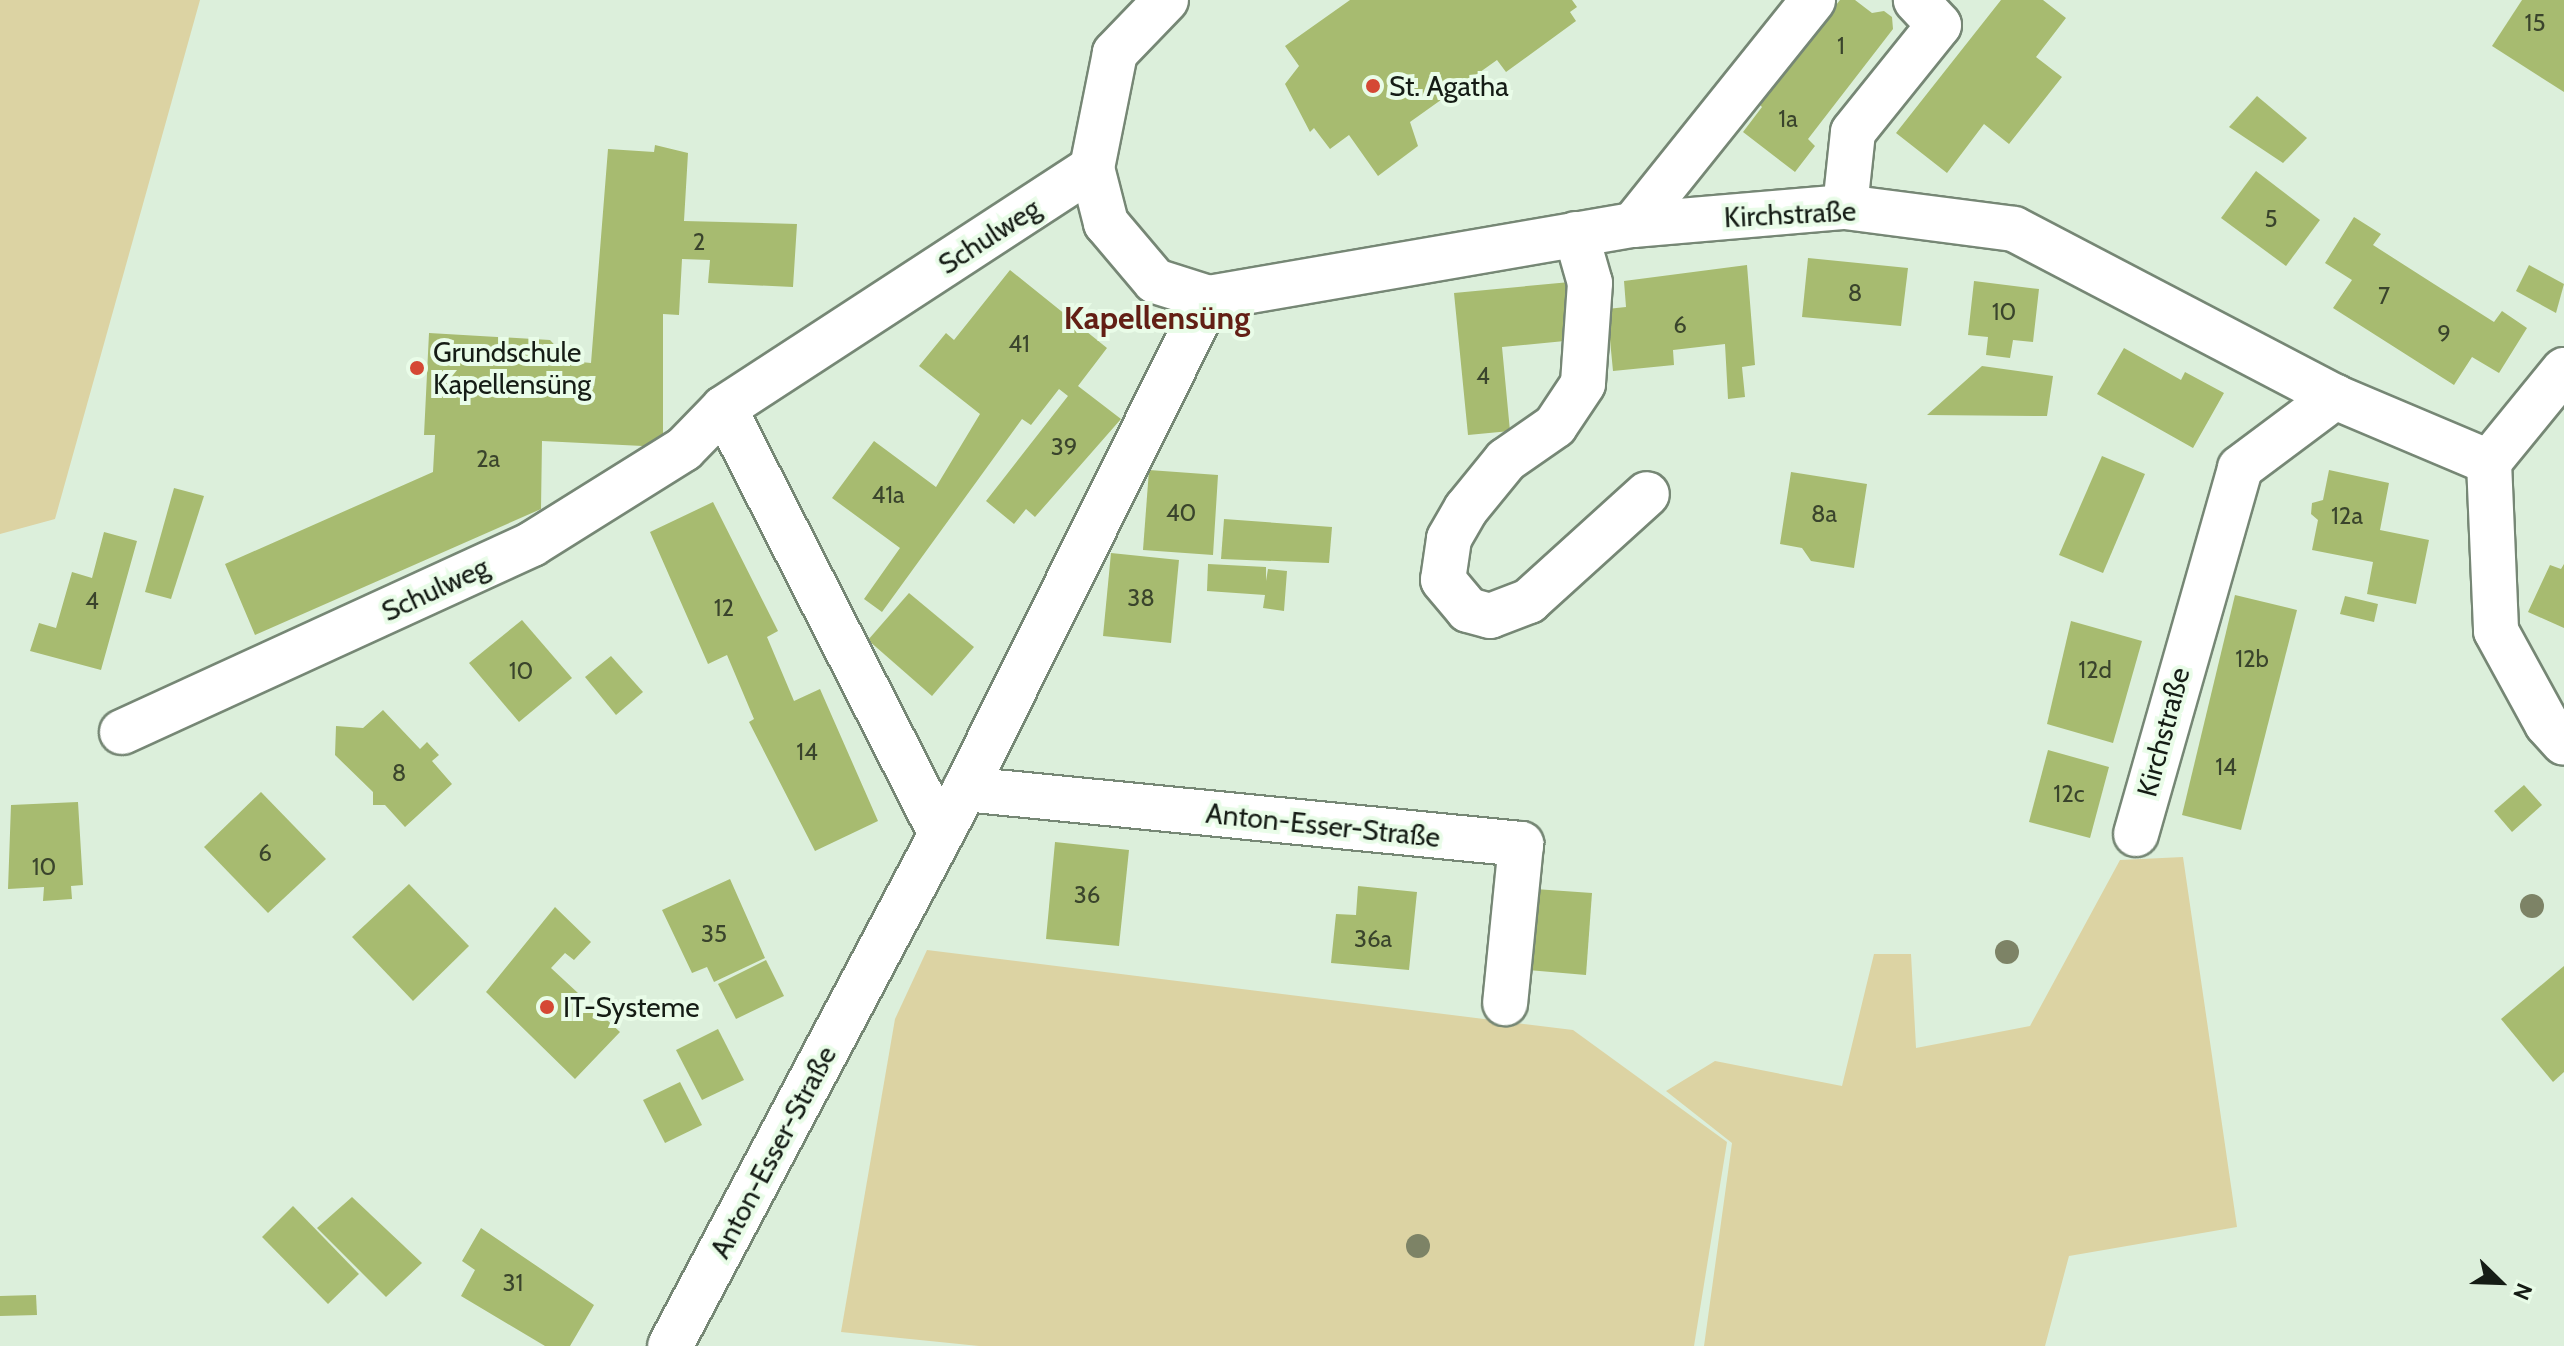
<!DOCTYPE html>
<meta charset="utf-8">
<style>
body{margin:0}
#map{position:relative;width:2564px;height:1346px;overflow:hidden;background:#dcefdb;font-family:Cabin,sans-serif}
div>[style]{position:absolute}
.green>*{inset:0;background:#dcd3a3}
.building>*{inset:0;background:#a7bb70}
.roads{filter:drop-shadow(2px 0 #768775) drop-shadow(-2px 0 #768775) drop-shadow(0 2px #768775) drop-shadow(0 -2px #768775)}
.minor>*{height:44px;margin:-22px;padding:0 22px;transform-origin:22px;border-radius:22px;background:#fff}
.trees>*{width:24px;height:24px;margin:-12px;border-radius:50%;background:#7d8366}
.dots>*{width:22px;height:22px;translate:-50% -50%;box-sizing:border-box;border:4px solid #e9fce8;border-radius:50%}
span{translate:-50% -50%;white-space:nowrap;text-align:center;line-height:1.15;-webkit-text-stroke:8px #e9fce8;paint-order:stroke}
.number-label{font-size:24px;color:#3a442c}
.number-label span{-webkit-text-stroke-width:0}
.poi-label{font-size:28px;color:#151c15}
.left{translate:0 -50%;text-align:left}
.street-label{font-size:28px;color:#151c15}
.quarter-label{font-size:32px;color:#631f15;font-weight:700}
.north{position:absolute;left:2460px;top:1242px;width:80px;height:80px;-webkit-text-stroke:6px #e9fce8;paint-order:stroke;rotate:113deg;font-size:22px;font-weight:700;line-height:32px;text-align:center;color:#151c15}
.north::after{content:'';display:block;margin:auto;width:28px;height:36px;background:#151c15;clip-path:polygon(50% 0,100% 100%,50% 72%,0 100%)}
</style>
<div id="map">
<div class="green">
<i style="clip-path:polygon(0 0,200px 0,55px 519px,0 534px)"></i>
<i style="clip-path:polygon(2183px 857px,2237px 1227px,2069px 1256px,2045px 1346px,1704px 1346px,1732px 1143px,1666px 1091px,1715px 1061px,1842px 1086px,1874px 954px,1911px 954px,1916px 1048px,2030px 1026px,2120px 860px)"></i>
<i style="clip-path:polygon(927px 950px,1573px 1030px,1727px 1142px,1694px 1346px,979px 1346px,841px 1332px,895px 1019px)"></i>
</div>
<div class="building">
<i style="clip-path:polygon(1350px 0,1572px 0,1577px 7px,1570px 12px,1576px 21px,1506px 72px,1497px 60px,1410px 122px,1418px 146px,1378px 176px,1349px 135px,1330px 149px,1314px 128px,1310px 132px,1285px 84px,1299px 66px,1285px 46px)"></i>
<i style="clip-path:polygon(1840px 0,1855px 0,1872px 13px,1884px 11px,1892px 17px,1893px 29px,1808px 139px,1815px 146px,1795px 172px,1743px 132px,1762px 107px,1758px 103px)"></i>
<i style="clip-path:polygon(2001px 0,2043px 0,2066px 18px,2036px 57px,2062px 77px,2009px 144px,1984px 124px,1947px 173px,1896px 133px)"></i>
<i style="clip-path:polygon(2522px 0,2564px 0,2564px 92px,2492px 46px)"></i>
<i style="clip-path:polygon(2257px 96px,2307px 138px,2283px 163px,2229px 127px)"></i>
<i style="clip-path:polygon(655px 145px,688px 153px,684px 221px,797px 224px,793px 287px,708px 283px,710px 260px,682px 259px,679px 315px,663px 314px,663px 447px,542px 441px,541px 509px,255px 635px,225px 564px,433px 472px,435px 435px,424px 435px,429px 333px,550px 340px,570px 361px,591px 363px,608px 149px,654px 152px)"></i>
<i style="clip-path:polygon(2256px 171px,2320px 220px,2286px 266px,2221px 218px)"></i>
<i style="clip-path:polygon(2354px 217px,2381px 234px,2373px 245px,2434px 284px,2494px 322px,2502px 311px,2527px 328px,2499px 373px,2472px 357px,2454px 385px,2333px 308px,2352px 280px,2325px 263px)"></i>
<i style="clip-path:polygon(1808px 258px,1908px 268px,1901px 326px,1802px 317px)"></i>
<i style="clip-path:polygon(1747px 265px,1755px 365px,1742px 367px,1745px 397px,1728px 399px,1725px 344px,1673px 350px,1674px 365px,1613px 371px,1607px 309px,1626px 307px,1624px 281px)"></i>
<i style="clip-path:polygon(2529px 265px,2564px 284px,2556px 313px,2516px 291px)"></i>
<i style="clip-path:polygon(1010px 270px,1107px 348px,1078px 386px,1121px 419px,1035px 517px,1026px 509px,1014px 524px,986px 501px,1068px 396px,1059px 389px,1031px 425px,1022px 419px,882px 612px,864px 599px,900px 548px,832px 498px,874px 441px,936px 487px,980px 414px,919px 366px,946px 333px,954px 340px)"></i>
<i style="clip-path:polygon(1974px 281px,2039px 289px,2033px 342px,2013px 340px,2010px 358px,1986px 355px,1988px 337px,1968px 335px)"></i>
<i style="clip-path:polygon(1570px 282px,1575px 340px,1502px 347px,1510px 431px,1468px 435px,1454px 293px)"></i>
<i style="clip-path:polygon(2124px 348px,2181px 380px,2185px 372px,2224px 393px,2193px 448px,2097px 394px)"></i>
<i style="clip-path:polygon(1982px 366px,2053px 376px,2047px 416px,1927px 415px)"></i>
<i style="clip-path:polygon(2102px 456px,2145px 474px,2103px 573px,2059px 555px)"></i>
<i style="clip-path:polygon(1149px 470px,1218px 475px,1213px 555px,1143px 550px)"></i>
<i style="clip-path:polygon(2329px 470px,2389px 483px,2380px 530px,2429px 540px,2416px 604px,2367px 594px,2373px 562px,2312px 550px,2318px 520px,2311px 514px,2312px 503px,2323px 500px)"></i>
<i style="clip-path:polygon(1791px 472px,1867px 484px,1854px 568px,1811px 561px,1802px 548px,1780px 544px)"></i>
<i style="clip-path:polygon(174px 488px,204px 496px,171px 599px,145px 592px)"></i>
<i style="clip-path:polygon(713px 502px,778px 631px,767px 637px,794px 701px,820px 689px,878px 821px,815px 851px,749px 722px,754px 719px,727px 655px,708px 664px,650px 532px)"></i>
<i style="clip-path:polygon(1224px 519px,1332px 527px,1329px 563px,1221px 559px)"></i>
<i style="clip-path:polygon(104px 532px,137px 541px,101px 670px,30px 651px,39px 623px,56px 628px,72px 572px,92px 578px)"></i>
<i style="clip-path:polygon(1111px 553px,1179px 560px,1171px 643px,1103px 636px)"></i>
<i style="clip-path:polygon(1208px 564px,1266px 567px,1266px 581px,1268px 569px,1287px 571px,1284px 611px,1263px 608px,1265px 595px,1207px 591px)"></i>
<i style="clip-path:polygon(2564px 564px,2564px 628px,2528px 612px,2550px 565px,2561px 569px)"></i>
<i style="clip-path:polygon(909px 593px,974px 647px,932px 696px,868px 640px)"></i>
<i style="clip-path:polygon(2235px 595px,2297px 610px,2241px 830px,2182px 815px)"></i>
<i style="clip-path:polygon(2345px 596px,2378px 604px,2374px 622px,2340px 614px)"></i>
<i style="clip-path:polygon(522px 620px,572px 678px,519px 722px,469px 663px)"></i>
<i style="clip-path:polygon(2071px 621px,2142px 641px,2113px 743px,2047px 724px)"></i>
<i style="clip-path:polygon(611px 656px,643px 692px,616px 715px,585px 677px)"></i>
<i style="clip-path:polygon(383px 710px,420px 749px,427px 742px,439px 755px,432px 761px,452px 784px,405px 827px,385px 805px,373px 805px,373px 792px,335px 755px,336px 726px,363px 728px)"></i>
<i style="clip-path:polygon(2048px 750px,2109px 767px,2090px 838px,2029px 822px)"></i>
<i style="clip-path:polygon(2524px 785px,2542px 805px,2512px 832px,2494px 811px)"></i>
<i style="clip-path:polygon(261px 792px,326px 859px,268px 913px,204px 847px)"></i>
<i style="clip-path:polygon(78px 802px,83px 885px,71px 886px,72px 899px,43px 901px,44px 887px,8px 889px,11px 805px)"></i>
<i style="clip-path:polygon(1055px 842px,1129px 850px,1119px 946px,1046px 939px)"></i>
<i style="clip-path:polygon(730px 879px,765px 958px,714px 982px,707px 967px,692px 973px,662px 910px)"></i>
<i style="clip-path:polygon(409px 884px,469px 946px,413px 1001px,352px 937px)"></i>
<i style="clip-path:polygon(1358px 886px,1417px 892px,1409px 970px,1331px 963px,1336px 914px,1356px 915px)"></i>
<i style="clip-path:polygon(1535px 889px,1592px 893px,1586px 975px,1528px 970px)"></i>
<i style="clip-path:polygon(555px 907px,591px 942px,574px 960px,565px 953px,551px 968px,620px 1032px,575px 1079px,486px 992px)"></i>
<i style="clip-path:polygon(766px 960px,784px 996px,736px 1019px,718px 984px)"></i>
<i style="clip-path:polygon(2564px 966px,2564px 1072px,2553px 1082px,2501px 1019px)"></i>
<i style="clip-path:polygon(718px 1029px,744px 1080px,702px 1100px,676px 1050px)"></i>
<i style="clip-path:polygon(680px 1082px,702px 1125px,665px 1143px,643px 1100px)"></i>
<i style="clip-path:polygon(352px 1197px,422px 1263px,386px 1297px,317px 1228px)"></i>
<i style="clip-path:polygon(293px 1206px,359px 1274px,328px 1304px,262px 1237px)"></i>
<i style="clip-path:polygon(481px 1228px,594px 1305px,570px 1346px,545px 1346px,461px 1296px,475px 1270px,462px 1261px)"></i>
<i style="clip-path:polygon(36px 1295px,37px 1315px,0 1316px,0 1296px)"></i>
</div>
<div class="roads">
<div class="minor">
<i style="left:1166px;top:0;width:74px;rotate:133.9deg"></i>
<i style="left:1115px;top:53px;width:117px;rotate:101.3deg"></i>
<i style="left:1092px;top:168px;width:57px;rotate:75.7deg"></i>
<i style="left:1106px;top:223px;width:76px;rotate:49.8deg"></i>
<i style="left:1155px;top:281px;width:57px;rotate:17.5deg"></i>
<i style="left:1209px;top:298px;width:430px;rotate:-9.8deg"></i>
<i style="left:1633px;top:225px;width:213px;rotate:-4.9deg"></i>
<i style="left:1845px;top:207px;width:170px;rotate:7.4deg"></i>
<i style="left:2014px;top:229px;width:362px;rotate:27.6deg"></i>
<i style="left:2335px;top:397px;width:167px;rotate:22.9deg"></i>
<i style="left:1845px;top:207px;width:75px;rotate:-83.9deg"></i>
<i style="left:1853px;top:132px;width:137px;rotate:-51.2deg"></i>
<i style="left:1939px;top:25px;width:34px;rotate:-133deg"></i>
<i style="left:1633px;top:225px;width:288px;rotate:-51.3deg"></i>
<i style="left:1576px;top:234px;width:51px;rotate:74.1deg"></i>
<i style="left:1590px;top:283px;width:101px;rotate:94deg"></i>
<i style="left:1583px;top:384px;width:50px;rotate:123.7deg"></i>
<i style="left:1555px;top:426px;width:60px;rotate:145.2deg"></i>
<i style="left:1506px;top:460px;width:63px;rotate:129.2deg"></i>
<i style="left:1466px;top:509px;width:34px;rotate:120deg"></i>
<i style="left:1449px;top:539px;width:41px;rotate:98.3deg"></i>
<i style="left:1443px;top:580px;width:39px;rotate:50deg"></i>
<i style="left:1468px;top:610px;width:23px;rotate:15deg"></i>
<i style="left:1490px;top:616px;width:42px;rotate:-21deg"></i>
<i style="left:1529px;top:601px;width:159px;rotate:-42.2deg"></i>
<i style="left:2564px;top:370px;width:119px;rotate:129.2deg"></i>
<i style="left:2489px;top:462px;width:169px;rotate:87.6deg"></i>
<i style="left:2496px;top:631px;width:106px;rotate:61.3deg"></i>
<i style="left:2547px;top:724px;width:25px;rotate:48deg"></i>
<i style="left:724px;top:408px;width:477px;rotate:63deg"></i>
<i style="left:122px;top:732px;width:451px;rotate:-24.6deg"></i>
<i style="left:532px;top:544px;width:179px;rotate:-32deg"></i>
<i style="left:684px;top:449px;width:57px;rotate:-45.7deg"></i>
<i style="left:724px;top:408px;width:439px;rotate:-33.1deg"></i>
<i style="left:965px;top:789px;width:559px;rotate:5.65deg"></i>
<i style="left:1521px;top:844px;width:160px;rotate:95.7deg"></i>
<i style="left:2136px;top:834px;width:380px;rotate:-74.1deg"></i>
<i style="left:2240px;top:468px;width:119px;rotate:-36.8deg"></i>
<i style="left:670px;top:1346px;width:630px;rotate:-62.09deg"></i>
<i style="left:965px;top:789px;width:548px;rotate:-63.58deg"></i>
</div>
</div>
<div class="trees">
<i style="left:2532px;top:906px"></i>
<i style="left:2007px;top:952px"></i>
<i style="left:1418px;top:1246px"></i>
</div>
<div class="dots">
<i style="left:1373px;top:86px;background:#d54834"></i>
<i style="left:417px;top:368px;background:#d54834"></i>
<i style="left:547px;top:1007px;background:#d54834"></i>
</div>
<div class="number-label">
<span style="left:2535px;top:23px">15</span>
<span style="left:1841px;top:46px">1</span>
<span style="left:1788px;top:119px">1a</span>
<span style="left:2271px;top:219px">5</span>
<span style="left:699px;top:242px">2</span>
<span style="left:1855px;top:293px">8</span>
<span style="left:2384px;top:296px">7</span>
<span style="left:2004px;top:312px">10</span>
<span style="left:1680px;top:325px">6</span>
<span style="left:2444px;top:334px">9</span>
<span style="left:1019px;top:344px">41</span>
<span style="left:1483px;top:376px">4</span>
<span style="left:1064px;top:447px">39</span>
<span style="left:488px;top:459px">2a</span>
<span style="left:888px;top:495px">41a</span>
<span style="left:1181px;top:513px">40</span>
<span style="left:1824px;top:514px">8a</span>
<span style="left:2347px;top:516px">12a</span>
<span style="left:1141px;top:598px">38</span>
<span style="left:92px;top:601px">4</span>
<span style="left:724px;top:608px">12</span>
<span style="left:2252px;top:659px">12b</span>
<span style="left:2095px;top:670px">12d</span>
<span style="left:521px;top:671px">10</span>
<span style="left:807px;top:752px">14</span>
<span style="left:2226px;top:767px">14</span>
<span style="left:399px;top:773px">8</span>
<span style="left:2069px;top:794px">12c</span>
<span style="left:265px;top:853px">6</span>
<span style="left:44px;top:867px">10</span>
<span style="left:1087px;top:895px">36</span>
<span style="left:714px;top:934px">35</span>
<span style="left:1373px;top:939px">36a</span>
<span style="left:513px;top:1283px">31</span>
</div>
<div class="poi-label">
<span class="left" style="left:1389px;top:86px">St. Agatha</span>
<span class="left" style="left:433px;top:368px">Grundschule<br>Kapellensüng</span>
<span class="left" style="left:563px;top:1007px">IT-Systeme</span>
</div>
<div class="street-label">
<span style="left:1790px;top:214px;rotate:-3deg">Kirchstraße</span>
<span style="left:989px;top:236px;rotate:-33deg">Schulweg</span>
<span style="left:435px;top:589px;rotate:-25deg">Schulweg</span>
<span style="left:2163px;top:732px;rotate:-75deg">Kirchstraße</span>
<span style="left:1323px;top:825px;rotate:6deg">Anton-Esser-Straße</span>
<span style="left:773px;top:1152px;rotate:-62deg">Anton-Esser-Straße</span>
</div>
<div class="quarter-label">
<span style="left:1157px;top:318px">Kapellensüng</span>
</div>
<div class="north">N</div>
</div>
